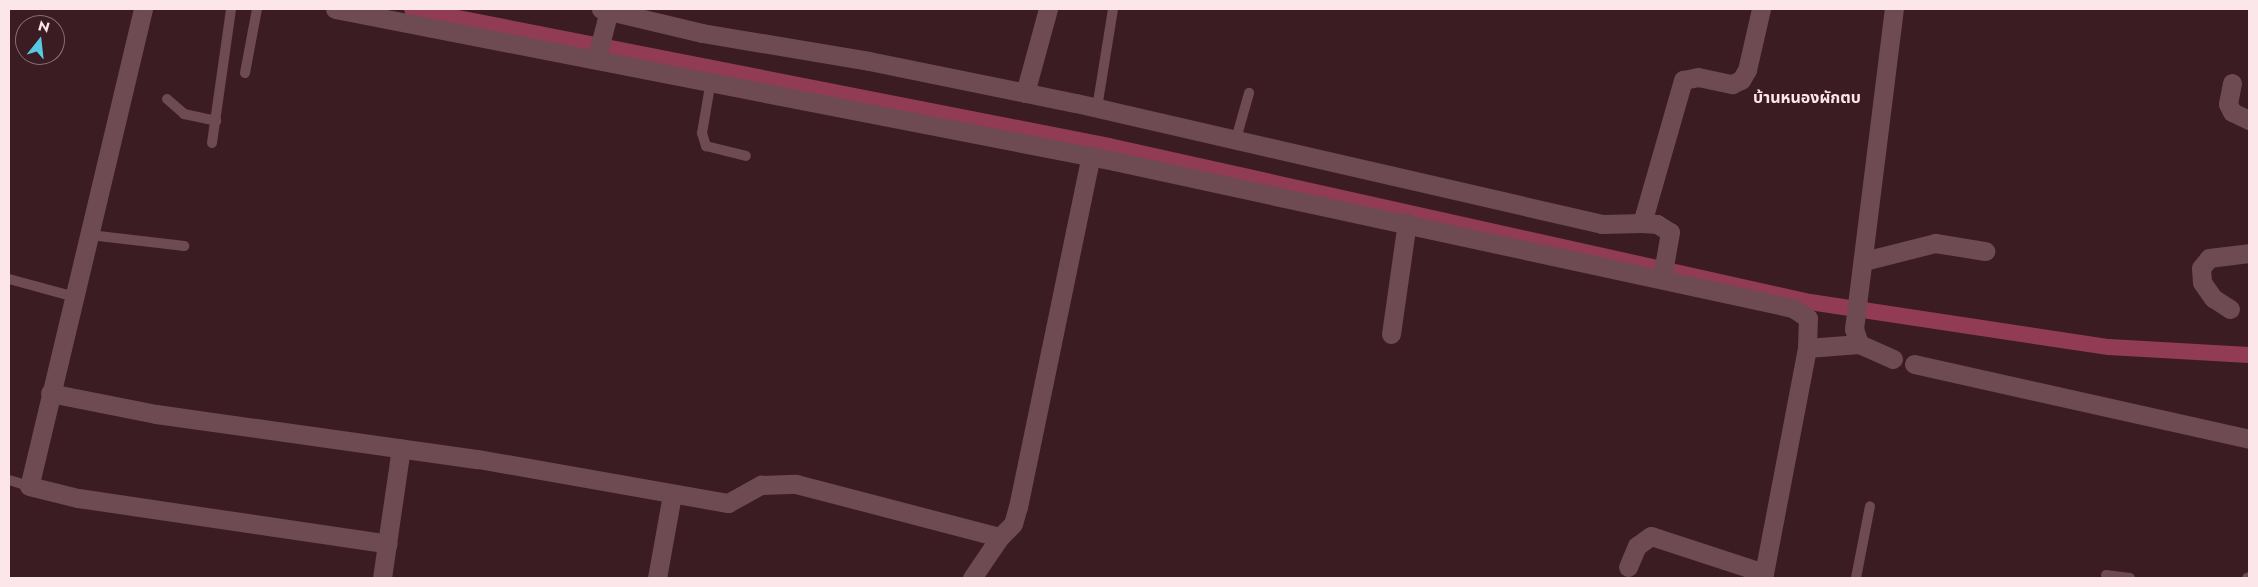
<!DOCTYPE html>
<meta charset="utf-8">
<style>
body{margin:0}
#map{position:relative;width:2258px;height:587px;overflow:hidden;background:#3b1c23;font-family:Jost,"Noto Sans Thai",sans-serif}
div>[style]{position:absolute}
.canal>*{height:16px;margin:-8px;padding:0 8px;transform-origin:8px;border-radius:8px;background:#913c54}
.service>*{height:10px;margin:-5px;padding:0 5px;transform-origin:5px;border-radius:5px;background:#6e4a52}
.minor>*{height:19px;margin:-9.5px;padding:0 9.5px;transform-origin:9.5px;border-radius:9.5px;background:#6e4a52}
span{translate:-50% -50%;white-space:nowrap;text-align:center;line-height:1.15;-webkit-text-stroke:5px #3b1c23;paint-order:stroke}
.quarter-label{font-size:16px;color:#fce6ea;font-weight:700}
.frame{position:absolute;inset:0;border:10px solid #fce6ea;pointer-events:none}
.north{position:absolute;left:15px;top:15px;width:50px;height:50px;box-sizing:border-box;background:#3b1c23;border:1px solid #886d73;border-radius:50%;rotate:16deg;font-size:14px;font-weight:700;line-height:20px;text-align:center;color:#fce6ea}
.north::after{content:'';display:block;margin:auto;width:18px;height:22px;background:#57c9e3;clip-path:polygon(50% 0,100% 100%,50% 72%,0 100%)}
</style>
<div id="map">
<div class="canal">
<i style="left:412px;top:9px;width:710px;rotate:11.12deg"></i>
<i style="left:1109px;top:146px;width:718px;rotate:12.55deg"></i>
<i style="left:1810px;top:302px;width:302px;rotate:8.6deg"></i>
<i style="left:2109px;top:347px;width:140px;rotate:3.3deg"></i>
</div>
<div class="service">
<i style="left:245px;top:73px;width:65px;rotate:-79.4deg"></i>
<i style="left:711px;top:80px;width:54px;rotate:99.6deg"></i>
<i style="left:702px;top:133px;width:14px;rotate:73deg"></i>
<i style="left:706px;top:146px;width:41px;rotate:14deg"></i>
<i style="left:167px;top:99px;width:23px;rotate:41deg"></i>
<i style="left:184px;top:114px;width:33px;rotate:12deg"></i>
<i style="left:1097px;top:108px;width:100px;rotate:-80.8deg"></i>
<i style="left:1236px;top:139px;width:48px;rotate:-74.2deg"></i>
<i style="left:212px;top:143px;width:135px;rotate:-81.9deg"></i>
<i style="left:90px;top:235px;width:95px;rotate:6.7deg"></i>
<i style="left:9px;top:279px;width:68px;rotate:15.3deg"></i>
<i style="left:9px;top:480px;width:21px;rotate:17deg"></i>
<i style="left:2106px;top:575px;width:24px;rotate:7deg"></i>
<i style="left:1856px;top:578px;width:73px;rotate:-79deg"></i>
<i style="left:2247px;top:578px;width:2px;rotate:-27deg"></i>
</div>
<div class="minor">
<i style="left:143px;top:9px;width:490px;rotate:103.4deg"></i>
<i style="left:29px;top:486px;width:50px;rotate:13.8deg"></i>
<i style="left:78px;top:498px;width:313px;rotate:8.4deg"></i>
<i style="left:335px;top:9px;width:794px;rotate:11.04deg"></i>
<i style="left:1114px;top:161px;width:695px;rotate:12.22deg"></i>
<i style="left:1793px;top:308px;width:18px;rotate:34deg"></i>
<i style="left:1808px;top:318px;width:30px;rotate:92deg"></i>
<i style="left:1807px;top:348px;width:234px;rotate:100.8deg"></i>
<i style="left:601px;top:9px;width:104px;rotate:13.4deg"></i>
<i style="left:702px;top:33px;width:169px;rotate:9.5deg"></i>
<i style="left:869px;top:61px;width:211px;rotate:11.5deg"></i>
<i style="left:1076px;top:103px;width:540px;rotate:12.95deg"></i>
<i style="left:1602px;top:224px;width:40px;rotate:-1.4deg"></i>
<i style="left:1642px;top:223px;width:149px;rotate:-74deg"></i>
<i style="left:1683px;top:80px;width:15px;rotate:-11deg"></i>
<i style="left:1698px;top:77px;width:35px;rotate:12deg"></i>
<i style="left:1732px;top:84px;width:10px;rotate:-24deg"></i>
<i style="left:1741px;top:80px;width:12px;rotate:-59deg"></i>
<i style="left:1747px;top:70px;width:63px;rotate:-77.1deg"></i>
<i style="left:597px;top:57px;width:49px;rotate:-75.7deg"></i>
<i style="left:2232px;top:83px;width:21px;rotate:101deg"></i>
<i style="left:2228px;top:104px;width:9px;rotate:63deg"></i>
<i style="left:2232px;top:112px;width:19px;rotate:25deg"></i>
<i style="left:1025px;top:93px;width:87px;rotate:-74.7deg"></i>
<i style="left:1642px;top:223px;width:15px;rotate:4deg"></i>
<i style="left:1657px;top:224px;width:15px;rotate:32deg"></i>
<i style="left:1670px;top:232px;width:47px;rotate:99.9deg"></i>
<i style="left:1864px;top:261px;width:73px;rotate:-14.2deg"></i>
<i style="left:1935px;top:243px;width:51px;rotate:9.1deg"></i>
<i style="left:2230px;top:309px;width:20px;rotate:-147deg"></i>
<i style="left:2213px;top:298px;width:19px;rotate:-125deg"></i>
<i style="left:2202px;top:282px;width:14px;rotate:-94deg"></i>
<i style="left:2201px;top:268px;width:13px;rotate:-51deg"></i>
<i style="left:2209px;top:258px;width:40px;rotate:-7.1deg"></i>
<i style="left:1391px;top:334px;width:113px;rotate:-81.9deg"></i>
<i style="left:1807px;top:348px;width:52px;rotate:-4.4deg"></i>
<i style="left:1893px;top:359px;width:37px;rotate:-156deg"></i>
<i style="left:1859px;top:344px;width:16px;rotate:-108deg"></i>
<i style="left:1854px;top:329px;width:322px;rotate:-82.9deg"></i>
<i style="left:1914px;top:364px;width:343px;rotate:12.6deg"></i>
<i style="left:50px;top:393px;width:108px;rotate:11.2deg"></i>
<i style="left:156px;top:414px;width:325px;rotate:8deg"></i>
<i style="left:478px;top:459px;width:254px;rotate:10deg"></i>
<i style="left:728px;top:503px;width:38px;rotate:-29deg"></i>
<i style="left:761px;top:485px;width:35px;rotate:-2deg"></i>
<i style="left:796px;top:484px;width:211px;rotate:14.6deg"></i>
<i style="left:1000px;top:537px;width:18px;rotate:-45deg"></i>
<i style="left:1013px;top:524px;width:18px;rotate:-74deg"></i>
<i style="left:1018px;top:507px;width:359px;rotate:-78.3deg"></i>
<i style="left:1628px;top:567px;width:23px;rotate:-67deg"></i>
<i style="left:1637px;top:546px;width:17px;rotate:-36deg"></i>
<i style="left:1651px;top:536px;width:119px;rotate:18.1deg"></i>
<i style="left:382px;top:578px;width:131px;rotate:-81.7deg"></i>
<i style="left:657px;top:578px;width:84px;rotate:-79.8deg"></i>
<i style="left:972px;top:578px;width:50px;rotate:-55.7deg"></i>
</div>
<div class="quarter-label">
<span style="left:1807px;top:98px">บ้านหนองผักตบ</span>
</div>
<div class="frame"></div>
<div class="north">N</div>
</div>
